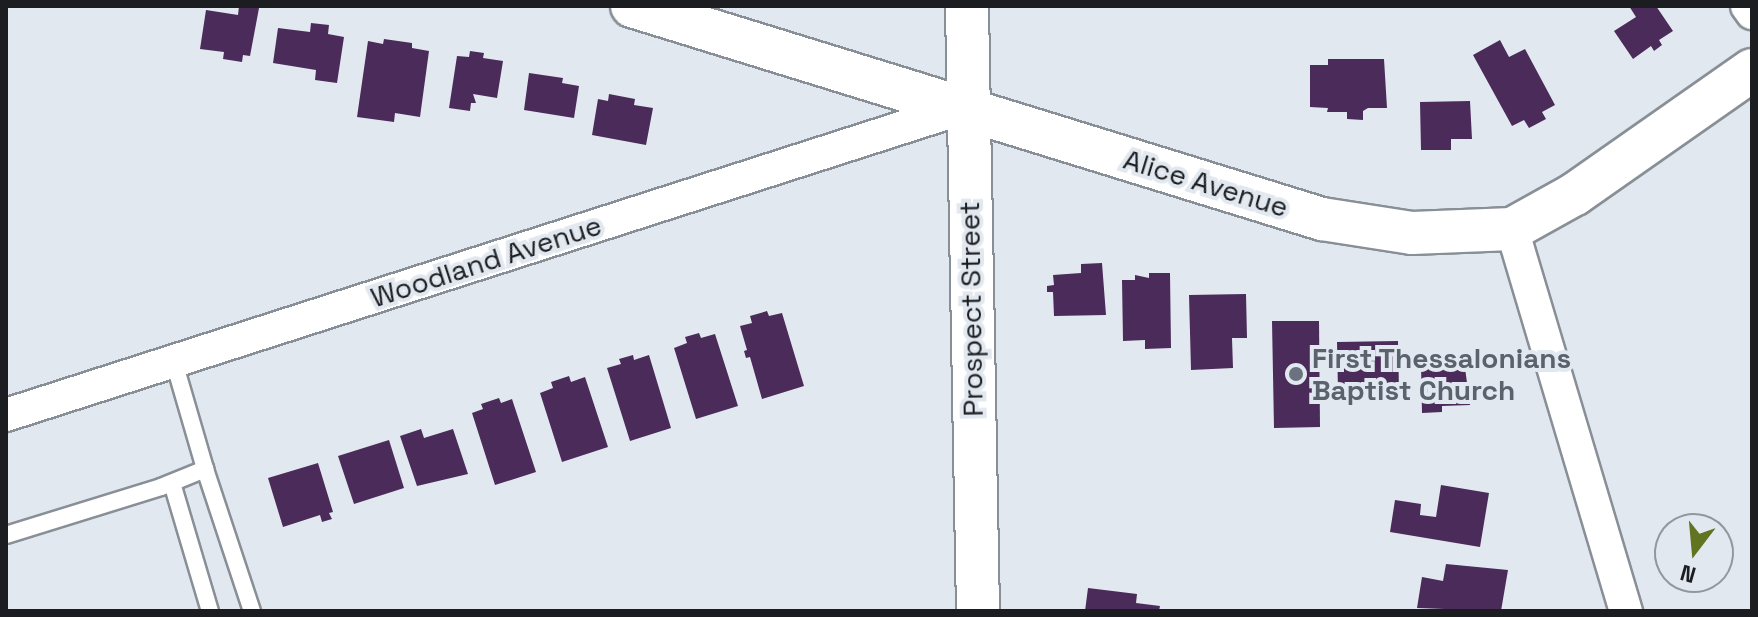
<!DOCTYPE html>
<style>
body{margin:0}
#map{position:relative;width:1758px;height:617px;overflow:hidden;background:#e2e8f0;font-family:"Space Grotesk",sans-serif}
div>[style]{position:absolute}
.building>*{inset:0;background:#4a2b59}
.roads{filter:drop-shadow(2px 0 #898f96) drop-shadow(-2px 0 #898f96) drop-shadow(0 2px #898f96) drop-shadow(0 -2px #898f96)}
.service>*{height:16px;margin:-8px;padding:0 8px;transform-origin:8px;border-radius:8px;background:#fff}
.minor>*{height:32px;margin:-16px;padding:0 16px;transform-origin:16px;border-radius:16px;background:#fff}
.tertiary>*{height:42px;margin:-21px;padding:0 21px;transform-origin:21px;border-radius:21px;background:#fff}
.dots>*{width:22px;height:22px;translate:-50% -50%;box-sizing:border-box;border:4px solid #e2e8f0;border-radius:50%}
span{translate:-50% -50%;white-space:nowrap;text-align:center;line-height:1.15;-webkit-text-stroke:8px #e2e8f0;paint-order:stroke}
.street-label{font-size:28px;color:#1b1d20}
.worship-label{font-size:28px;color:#5b616d;font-weight:700}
.left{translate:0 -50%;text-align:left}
.frame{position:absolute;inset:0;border:8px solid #1b1d20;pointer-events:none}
.north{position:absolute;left:1654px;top:513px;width:80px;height:80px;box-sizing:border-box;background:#e2e8f0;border:2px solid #92979d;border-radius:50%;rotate:196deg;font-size:22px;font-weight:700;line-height:32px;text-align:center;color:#1b1d20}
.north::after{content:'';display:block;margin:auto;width:28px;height:36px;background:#627422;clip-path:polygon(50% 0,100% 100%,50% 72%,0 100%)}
</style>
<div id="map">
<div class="building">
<i style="clip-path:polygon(239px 6px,259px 8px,250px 56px,243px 55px,242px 62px,223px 59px,224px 52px,200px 49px,206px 10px,238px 15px)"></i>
<i style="clip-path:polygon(1629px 6px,1656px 6px,1673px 31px,1659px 40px,1662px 45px,1654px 51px,1651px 46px,1633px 59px,1614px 31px,1636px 17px)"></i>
<i style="clip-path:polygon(311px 23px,329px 25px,328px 34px,344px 37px,337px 83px,315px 80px,316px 70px,273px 63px,278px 28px,310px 32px)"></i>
<i style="clip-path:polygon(384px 39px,412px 43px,412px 48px,429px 51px,420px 117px,395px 113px,394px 122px,357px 117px,368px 41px,383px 44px)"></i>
<i style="clip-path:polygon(1500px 40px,1509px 57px,1525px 49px,1555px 105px,1542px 112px,1546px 119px,1529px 128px,1524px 120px,1512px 126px,1473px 55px)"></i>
<i style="clip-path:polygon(470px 51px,484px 53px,483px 58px,503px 61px,497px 98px,473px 94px,476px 103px,471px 103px,470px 111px,449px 108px,457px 56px,469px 57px)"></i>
<i style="clip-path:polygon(1328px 59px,1384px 59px,1387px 108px,1368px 108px,1363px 111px,1363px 120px,1347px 119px,1347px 112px,1327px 112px,1328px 108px,1310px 107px,1310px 65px,1328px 65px)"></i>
<i style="clip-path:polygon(529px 73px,563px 78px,562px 83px,579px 86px,574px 118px,524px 110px)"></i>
<i style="clip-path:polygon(609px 94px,635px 99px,634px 105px,653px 108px,646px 145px,592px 135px,598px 99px,608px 101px)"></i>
<i style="clip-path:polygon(1470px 101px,1472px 139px,1451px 139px,1451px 150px,1421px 150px,1420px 102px)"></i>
<i style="clip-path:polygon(1102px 263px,1106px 315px,1054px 316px,1053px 292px,1047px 292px,1047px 286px,1054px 285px,1053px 275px,1081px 273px,1081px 264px)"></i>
<i style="clip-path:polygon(1149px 273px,1170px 273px,1171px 348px,1145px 349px,1145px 340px,1123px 341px,1122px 280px,1135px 280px,1135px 275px,1149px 278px)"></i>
<i style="clip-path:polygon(1246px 294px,1247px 338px,1232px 338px,1233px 368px,1191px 370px,1189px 295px)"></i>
<i style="clip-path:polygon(767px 311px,769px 316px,782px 313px,804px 386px,762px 399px,750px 357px,746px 358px,744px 351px,747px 350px,740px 326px,752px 323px,750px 316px)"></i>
<i style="clip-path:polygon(1272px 321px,1319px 321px,1320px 427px,1274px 428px)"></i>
<i style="clip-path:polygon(699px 333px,701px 338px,715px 334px,738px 406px,696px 419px,674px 348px,687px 343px,685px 337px)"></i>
<i style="clip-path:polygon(1398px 341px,1399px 390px,1338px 391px,1337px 342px)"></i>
<i style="clip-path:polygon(633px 355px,634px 360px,649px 355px,671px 428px,630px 441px,607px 368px,621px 364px,619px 359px)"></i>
<i style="clip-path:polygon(1452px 358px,1454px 369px,1465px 368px,1470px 405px,1442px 406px,1442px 412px,1422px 413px,1421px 364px,1442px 363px,1444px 359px)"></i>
<i style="clip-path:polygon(569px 376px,571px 382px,585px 377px,608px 447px,562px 462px,540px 393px,553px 388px,551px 382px)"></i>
<i style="clip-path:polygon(499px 398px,501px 403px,512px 399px,536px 472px,495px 485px,472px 413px,483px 409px,481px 404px)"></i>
<i style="clip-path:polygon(421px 429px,424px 438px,453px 429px,468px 474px,417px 486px,400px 436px)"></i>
<i style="clip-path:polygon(389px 440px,404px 488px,354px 504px,338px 456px)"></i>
<i style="clip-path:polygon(318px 463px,333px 512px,329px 513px,332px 519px,322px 522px,320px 515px,283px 527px,268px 478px)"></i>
<i style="clip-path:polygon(1441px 485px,1489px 493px,1480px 547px,1390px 532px,1395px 500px,1421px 504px,1420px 515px,1436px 517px)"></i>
<i style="clip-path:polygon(1446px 564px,1508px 570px,1501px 611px,1417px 608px,1422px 577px,1443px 581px)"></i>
<i style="clip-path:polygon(1088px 588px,1137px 594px,1136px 603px,1160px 606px,1159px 611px,1085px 611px)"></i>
</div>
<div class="roads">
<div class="service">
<i style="left:174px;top:362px;width:111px;rotate:73.8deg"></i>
<i style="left:172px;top:483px;width:134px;rotate:73.5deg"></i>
<i style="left:6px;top:535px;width:162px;rotate:-17.2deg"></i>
<i style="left:161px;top:487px;width:48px;rotate:-22.2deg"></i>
<i style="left:205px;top:469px;width:150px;rotate:71.7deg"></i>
</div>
<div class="minor">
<i style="left:1747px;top:6px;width:9px;rotate:54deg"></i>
<i style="left:1512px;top:229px;width:399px;rotate:73.4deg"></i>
<i style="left:6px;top:415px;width:1008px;rotate:-17.79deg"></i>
</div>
<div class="tertiary">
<i style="left:632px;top:6px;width:722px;rotate:17.16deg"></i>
<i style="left:1322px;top:219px;width:91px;rotate:8.8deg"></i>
<i style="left:1412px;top:233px;width:100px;rotate:-2.3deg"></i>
<i style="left:1512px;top:229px;width:72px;rotate:-29.1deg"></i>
<i style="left:1575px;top:194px;width:216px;rotate:-35deg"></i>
<i style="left:967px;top:6px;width:605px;rotate:88.96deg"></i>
</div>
</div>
<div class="dots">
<i style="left:1296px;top:374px;background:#6b7280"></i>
</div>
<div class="street-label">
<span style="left:1206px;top:183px;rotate:17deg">Alice Avenue</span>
<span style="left:486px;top:261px;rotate:-18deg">Woodland Avenue</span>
<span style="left:971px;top:309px;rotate:-91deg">Prospect Street</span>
</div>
<div class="worship-label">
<span class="left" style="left:1312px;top:374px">First Thessalonians<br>Baptist Church</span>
</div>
<div class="frame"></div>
<div class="north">N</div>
</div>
